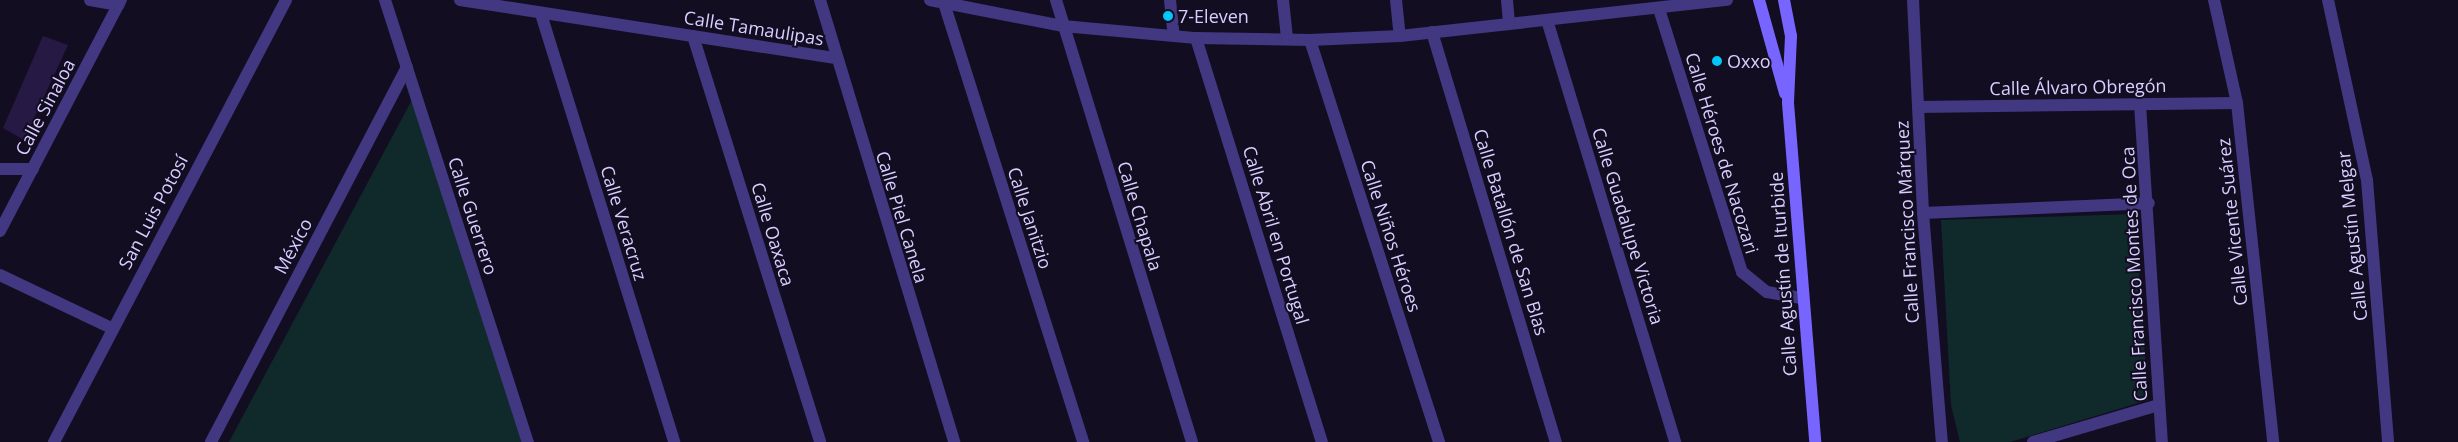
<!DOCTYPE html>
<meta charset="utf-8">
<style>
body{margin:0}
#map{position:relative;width:2458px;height:442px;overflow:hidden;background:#130d22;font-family:"Open Sans",sans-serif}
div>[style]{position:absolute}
.green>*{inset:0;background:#102a2c}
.building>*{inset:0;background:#261943}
.street>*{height:12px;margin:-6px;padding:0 6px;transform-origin:6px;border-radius:6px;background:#423781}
.secondary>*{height:12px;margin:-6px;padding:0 6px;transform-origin:6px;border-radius:6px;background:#7865ff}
.dots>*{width:14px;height:14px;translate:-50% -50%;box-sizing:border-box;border:2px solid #130d22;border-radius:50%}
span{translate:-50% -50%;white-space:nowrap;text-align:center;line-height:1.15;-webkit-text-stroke:4px #130d22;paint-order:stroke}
.poi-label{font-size:18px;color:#d8ceff}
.left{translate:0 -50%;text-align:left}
.street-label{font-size:18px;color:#d8ceff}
</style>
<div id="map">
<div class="green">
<i style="clip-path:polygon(414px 96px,523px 442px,229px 442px)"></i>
<i style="clip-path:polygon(2135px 214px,2148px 400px,2010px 442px,1960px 442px,1951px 405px,1941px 220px)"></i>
</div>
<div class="building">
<i style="clip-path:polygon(43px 36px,68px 45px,24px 140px,3px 128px)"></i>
</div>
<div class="street">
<i style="left:90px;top:0;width:29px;rotate:10deg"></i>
<i style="left:385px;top:0;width:465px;rotate:72.1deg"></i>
<i style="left:460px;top:0;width:380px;rotate:8.8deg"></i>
<i style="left:820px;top:0;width:462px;rotate:73.1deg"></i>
<i style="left:930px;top:0;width:136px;rotate:11.1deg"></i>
<i style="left:1063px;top:26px;width:134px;rotate:5.2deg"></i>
<i style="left:1196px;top:38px;width:114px;rotate:1deg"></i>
<i style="left:1310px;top:40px;width:90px;rotate:-2.5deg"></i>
<i style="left:1400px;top:36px;width:329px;rotate:-6.3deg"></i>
<i style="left:943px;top:0;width:464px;rotate:72.4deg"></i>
<i style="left:1056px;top:0;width:462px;rotate:72.9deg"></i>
<i style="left:1170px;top:0;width:36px;rotate:84deg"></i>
<i style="left:1283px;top:0;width:39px;rotate:84deg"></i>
<i style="left:1396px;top:0;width:36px;rotate:84deg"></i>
<i style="left:1507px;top:0;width:23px;rotate:85deg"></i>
<i style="left:1913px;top:0;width:213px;rotate:87.3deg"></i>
<i style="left:1923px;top:213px;width:230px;rotate:85.3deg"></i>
<i style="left:2214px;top:0;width:106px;rotate:77.4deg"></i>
<i style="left:2237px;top:103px;width:341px;rotate:83.9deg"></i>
<i style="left:2328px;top:0;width:184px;rotate:77.8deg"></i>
<i style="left:2367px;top:180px;width:263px;rotate:85.4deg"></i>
<i style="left:1659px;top:9px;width:276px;rotate:72.5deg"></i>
<i style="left:1742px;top:272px;width:32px;rotate:39deg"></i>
<i style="left:1767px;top:292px;width:36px;rotate:10deg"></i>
<i style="left:541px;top:14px;width:448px;rotate:72.7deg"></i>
<i style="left:1547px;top:20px;width:441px;rotate:73.1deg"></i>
<i style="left:1432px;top:32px;width:428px;rotate:73.2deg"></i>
<i style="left:693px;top:36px;width:425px;rotate:72.6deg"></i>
<i style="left:1196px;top:38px;width:423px;rotate:72.7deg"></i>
<i style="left:1310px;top:40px;width:422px;rotate:72.2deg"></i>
<i style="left:2140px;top:104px;width:339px;rotate:86.3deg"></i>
<i style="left:1918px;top:107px;width:319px;rotate:-0.7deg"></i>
<i style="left:0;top:169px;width:33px"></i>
<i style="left:1923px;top:213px;width:226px;rotate:-2.5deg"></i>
<i style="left:0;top:231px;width:261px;rotate:-62.4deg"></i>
<i style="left:0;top:275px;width:123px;rotate:25.5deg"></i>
<i style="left:54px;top:442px;width:499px;rotate:-62.3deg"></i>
<i style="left:211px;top:442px;width:423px;rotate:-62.4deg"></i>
<i style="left:2033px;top:442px;width:131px;rotate:-16.4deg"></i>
</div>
<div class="secondary">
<i style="left:1759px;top:0;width:97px;rotate:74.4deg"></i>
<i style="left:1784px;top:0;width:37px;rotate:79deg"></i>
<i style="left:1791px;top:36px;width:67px;rotate:92.6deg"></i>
<i style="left:1788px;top:103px;width:340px;rotate:85.4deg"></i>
</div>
<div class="dots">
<i style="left:1168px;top:16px;background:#00c6f9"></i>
<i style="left:1717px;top:61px;background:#00c6f9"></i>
</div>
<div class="poi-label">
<span class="left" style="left:1178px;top:16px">7-Eleven</span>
<span class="left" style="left:1727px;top:61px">Oxxo</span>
</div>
<div class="street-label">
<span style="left:754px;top:28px;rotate:9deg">Calle Tamaulipas</span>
<span style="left:2078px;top:87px;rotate:-1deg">Calle Álvaro Obregón</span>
<span style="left:45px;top:107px;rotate:-62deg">Calle Sinaloa</span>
<span style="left:1722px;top:153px;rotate:73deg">Calle Héroes de Nacozari</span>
<span style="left:153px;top:212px;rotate:-62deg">San Luis Potosí</span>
<span style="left:473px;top:216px;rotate:72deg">Calle Guerrero</span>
<span style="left:1140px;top:216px;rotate:73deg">Calle Chapala</span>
<span style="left:902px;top:217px;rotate:73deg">Calle Piel Canela</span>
<span style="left:1030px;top:218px;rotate:72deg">Calle Janitzio</span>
<span style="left:1907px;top:222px;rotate:-93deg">Calle Francisco Márquez</span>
<span style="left:2232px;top:222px;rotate:-96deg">Calle Vicente Suárez</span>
<span style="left:624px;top:223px;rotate:73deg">Calle Veracruz</span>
<span style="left:1628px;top:226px;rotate:73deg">Calle Guadalupe Victoria</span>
<span style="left:1511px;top:232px;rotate:73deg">Calle Batallón de San Blas</span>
<span style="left:773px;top:234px;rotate:73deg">Calle Oaxaca</span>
<span style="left:1276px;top:235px;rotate:73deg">Calle Abril en Portugal</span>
<span style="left:1391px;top:236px;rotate:72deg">Calle Niños Héroes</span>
<span style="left:2352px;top:236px;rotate:-96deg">Calle Agustín Melgar</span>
<span style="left:293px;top:246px;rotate:-62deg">México</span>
<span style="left:1783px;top:274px;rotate:-94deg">Calle Agustín de Iturbide</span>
<span style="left:2134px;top:274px;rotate:-93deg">Calle Francisco Montes de Oca</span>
</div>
</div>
